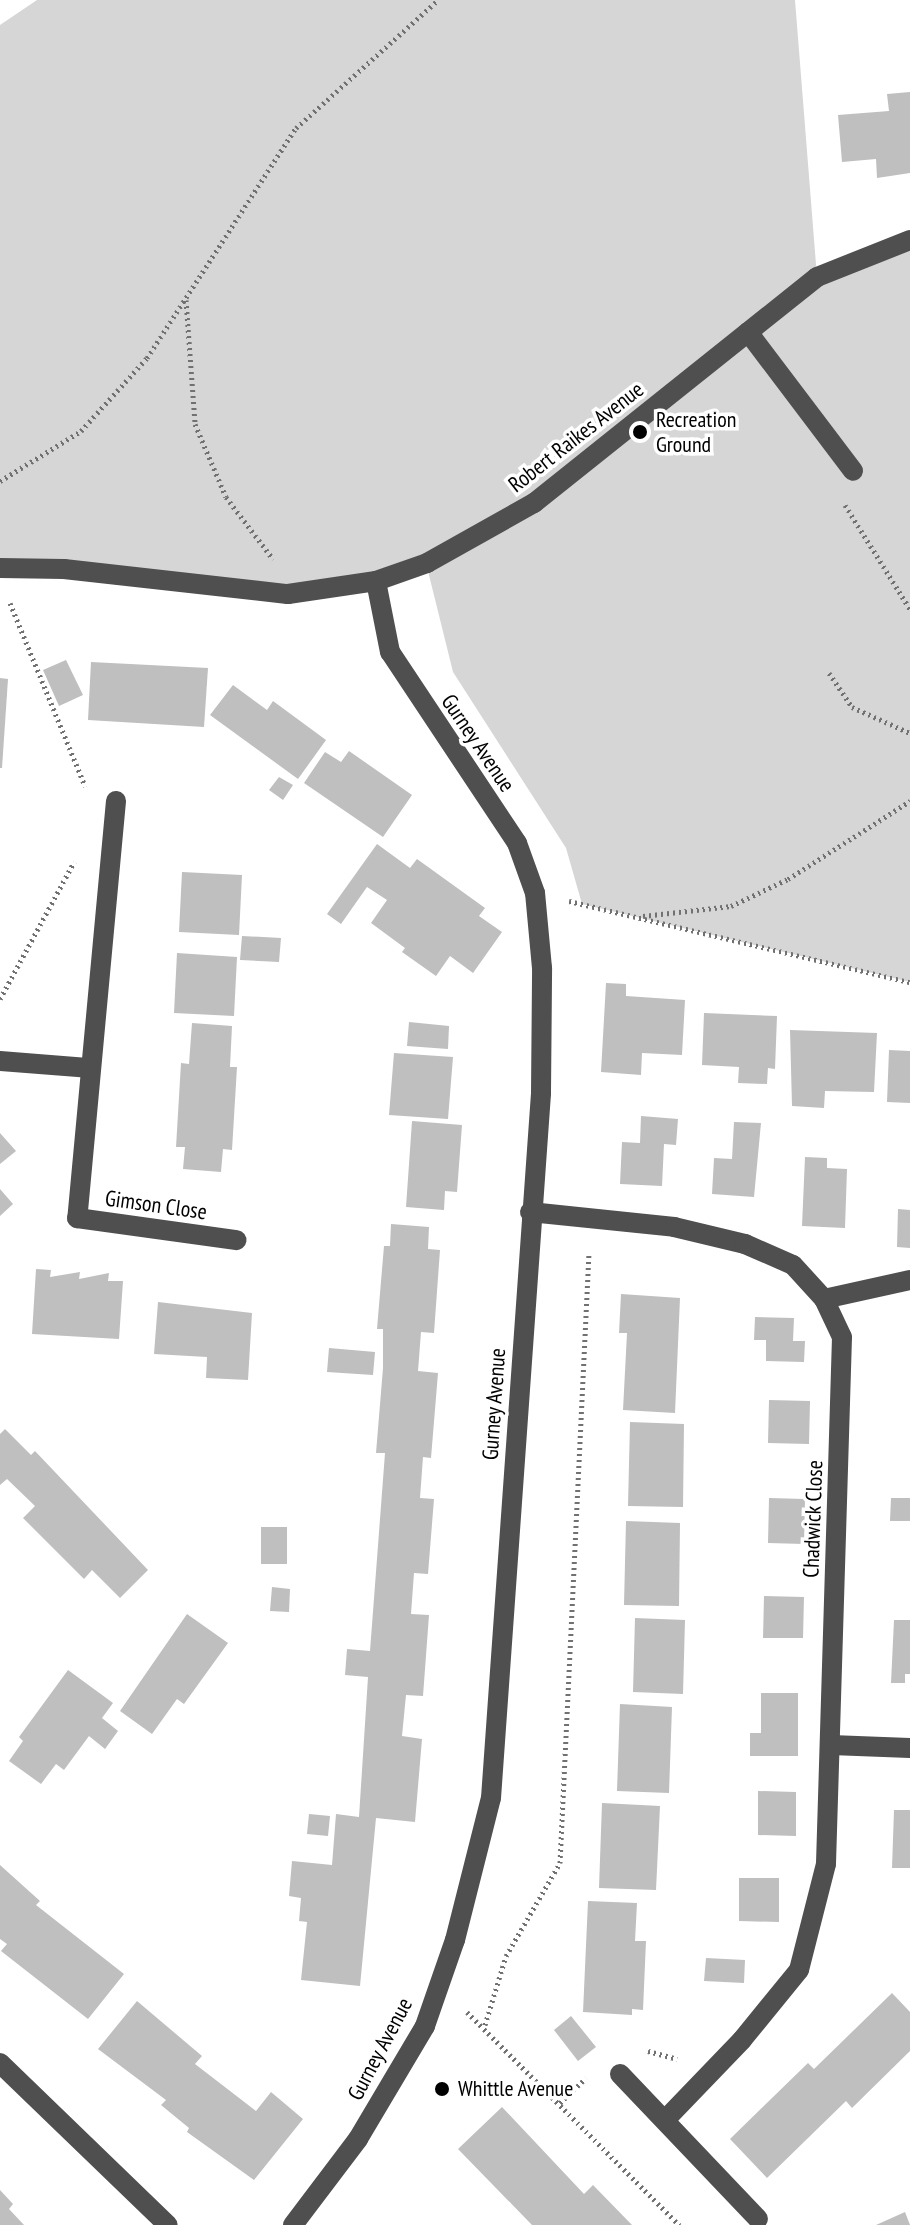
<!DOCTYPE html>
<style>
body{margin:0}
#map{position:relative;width:910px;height:2225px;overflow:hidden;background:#fff;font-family:"PT Sans Narrow",sans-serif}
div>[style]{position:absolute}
.green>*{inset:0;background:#d6d6d6}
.building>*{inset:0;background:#bfbfbf}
.path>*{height:5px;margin-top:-2.5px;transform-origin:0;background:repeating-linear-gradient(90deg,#717171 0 2px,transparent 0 6px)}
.minor>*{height:20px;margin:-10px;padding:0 10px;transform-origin:10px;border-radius:10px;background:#4f4f4f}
.dots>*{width:22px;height:22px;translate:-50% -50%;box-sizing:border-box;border:4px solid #fff;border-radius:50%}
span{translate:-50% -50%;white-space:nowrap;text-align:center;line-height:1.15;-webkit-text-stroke:7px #fff;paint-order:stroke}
.poi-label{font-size:22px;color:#000}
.left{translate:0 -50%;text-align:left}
.street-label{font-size:22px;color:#000}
</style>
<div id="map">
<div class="green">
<i style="clip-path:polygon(37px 0,795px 0,817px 277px,910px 240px,910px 982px,582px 904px,566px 848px,453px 672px,426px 563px,288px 594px,0 566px,0 25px)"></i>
</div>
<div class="building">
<i style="clip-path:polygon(910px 92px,910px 173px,877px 178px,876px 159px,842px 162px,838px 115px,889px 111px,887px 94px)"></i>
<i style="clip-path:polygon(66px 660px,83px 695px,59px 706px,43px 670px)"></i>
<i style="clip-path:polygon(91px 662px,208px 668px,204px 727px,88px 720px)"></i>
<i style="clip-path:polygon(0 678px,8px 679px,2px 768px,0 768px)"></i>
<i style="clip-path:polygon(233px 685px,267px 710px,273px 701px,326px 740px,298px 779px,210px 715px)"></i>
<i style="clip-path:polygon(349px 751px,412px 795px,383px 837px,304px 783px,325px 752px,341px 762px)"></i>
<i style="clip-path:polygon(279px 777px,293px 785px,283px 800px,269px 790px)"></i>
<i style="clip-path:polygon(377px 844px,410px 868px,417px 859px,485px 908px,479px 916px,502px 932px,473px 973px,450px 956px,436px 976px,402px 952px,405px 948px,371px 923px,387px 900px,367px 887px,341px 924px,327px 914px)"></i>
<i style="clip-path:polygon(182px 872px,242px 875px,239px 935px,179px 932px)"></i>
<i style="clip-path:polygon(242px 936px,281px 938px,279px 962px,240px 960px)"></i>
<i style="clip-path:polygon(177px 953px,237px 957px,234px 1016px,174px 1013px)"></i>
<i style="clip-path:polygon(606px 983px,626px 984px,626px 996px,685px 1000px,682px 1055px,642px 1053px,641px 1075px,601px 1072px)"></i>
<i style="clip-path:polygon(704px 1013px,777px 1016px,775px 1069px,768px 1068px,767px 1084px,738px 1083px,739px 1067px,702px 1065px)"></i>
<i style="clip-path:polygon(409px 1022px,449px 1026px,448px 1049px,407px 1046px)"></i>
<i style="clip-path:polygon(192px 1023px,232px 1026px,230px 1067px,237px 1067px,232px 1150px,223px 1149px,221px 1172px,183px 1169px,185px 1147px,176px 1147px,181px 1063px,189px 1064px)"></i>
<i style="clip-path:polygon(790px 1030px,877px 1033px,874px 1092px,825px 1091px,824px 1108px,792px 1106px)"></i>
<i style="clip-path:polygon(889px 1050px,910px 1051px,910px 1103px,887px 1102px)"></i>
<i style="clip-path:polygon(394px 1053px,453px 1057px,448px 1119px,389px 1115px)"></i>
<i style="clip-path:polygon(641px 1116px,678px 1119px,676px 1145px,664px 1144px,662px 1186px,620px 1184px,622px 1142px,640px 1143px)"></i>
<i style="clip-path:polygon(412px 1121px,462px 1125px,457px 1192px,445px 1191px,444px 1210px,406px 1207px)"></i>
<i style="clip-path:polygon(734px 1122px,761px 1123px,754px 1197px,712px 1194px,714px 1158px,732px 1159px)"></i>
<i style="clip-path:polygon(0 1133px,16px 1151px,0 1164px)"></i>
<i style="clip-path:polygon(805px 1157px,827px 1158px,827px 1168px,847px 1169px,845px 1228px,802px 1226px)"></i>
<i style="clip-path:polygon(0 1189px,13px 1204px,0 1216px)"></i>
<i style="clip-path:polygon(898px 1209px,910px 1210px,910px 1248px,897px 1247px)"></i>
<i style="clip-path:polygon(391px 1224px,429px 1227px,428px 1249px,440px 1250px,434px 1333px,421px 1332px,418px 1371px,438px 1373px,431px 1458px,423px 1457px,420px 1498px,434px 1499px,428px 1574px,414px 1573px,411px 1614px,429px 1615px,423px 1696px,406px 1695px,402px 1736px,422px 1739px,415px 1822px,376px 1818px,360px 1986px,301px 1980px,307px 1922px,299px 1921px,301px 1898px,289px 1896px,292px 1861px,332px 1865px,336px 1814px,359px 1817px,368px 1677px,345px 1675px,347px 1649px,370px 1651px,385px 1453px,376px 1453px,383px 1368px,383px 1329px,377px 1329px,384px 1246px,390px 1246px)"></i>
<i style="clip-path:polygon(36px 1269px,51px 1270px,50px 1277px,80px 1272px,79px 1279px,109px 1273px,108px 1281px,123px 1281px,119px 1339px,32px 1334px)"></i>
<i style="clip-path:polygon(621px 1294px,680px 1298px,675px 1413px,623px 1410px,627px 1333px,619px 1333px)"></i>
<i style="clip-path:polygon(158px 1302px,252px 1313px,248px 1380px,206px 1378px,207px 1357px,154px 1354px)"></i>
<i style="clip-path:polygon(755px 1317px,794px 1318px,793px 1341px,805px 1341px,804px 1362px,766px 1361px,766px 1340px,754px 1340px)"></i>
<i style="clip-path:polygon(329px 1348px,375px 1352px,373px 1375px,327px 1372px)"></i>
<i style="clip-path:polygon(769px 1400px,810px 1401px,809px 1444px,768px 1443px)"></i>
<i style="clip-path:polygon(630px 1422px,684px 1424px,683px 1507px,628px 1506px)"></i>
<i style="clip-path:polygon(5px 1429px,31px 1455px,35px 1451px,148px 1570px,120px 1598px,92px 1570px,84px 1579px,23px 1518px,35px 1506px,7px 1479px,0 1485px,0 1434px)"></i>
<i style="clip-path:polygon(769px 1498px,805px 1499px,804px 1544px,768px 1543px)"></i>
<i style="clip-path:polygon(891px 1498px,910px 1498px,910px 1521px,890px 1521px)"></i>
<i style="clip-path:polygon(626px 1521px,680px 1523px,679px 1606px,624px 1605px)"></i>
<i style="clip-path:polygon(261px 1527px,287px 1527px,287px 1564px,261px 1564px)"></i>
<i style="clip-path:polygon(272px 1587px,290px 1589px,289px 1612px,270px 1611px)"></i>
<i style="clip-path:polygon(764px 1596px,804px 1597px,803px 1638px,763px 1638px)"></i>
<i style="clip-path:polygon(187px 1614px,228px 1643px,184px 1704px,177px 1699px,152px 1734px,120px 1711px)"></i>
<i style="clip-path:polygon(635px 1618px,685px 1620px,683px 1694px,633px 1692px)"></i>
<i style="clip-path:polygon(894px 1620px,910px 1620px,910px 1674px,905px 1674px,905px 1683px,891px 1683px)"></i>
<i style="clip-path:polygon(68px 1670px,113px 1703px,102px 1718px,118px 1731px,105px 1749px,89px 1736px,64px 1770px,56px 1764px,41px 1784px,9px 1761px,23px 1741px,19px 1737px)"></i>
<i style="clip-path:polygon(761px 1693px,798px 1693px,798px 1756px,750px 1756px,750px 1733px,761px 1733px)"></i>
<i style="clip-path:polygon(620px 1704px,672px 1707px,669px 1793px,617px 1791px)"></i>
<i style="clip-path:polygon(758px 1791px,796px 1792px,796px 1836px,758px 1835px)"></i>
<i style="clip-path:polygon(602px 1803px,660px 1806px,656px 1890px,599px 1888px)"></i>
<i style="clip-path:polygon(894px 1810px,910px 1810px,910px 1868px,892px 1868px)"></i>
<i style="clip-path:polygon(309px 1814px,330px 1816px,328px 1836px,307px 1834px)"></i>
<i style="clip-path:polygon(0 1865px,40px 1901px,36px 1905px,124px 1974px,88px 2019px,1px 1951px,7px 1944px,0 1939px)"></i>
<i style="clip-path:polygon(739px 1878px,779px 1878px,779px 1922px,739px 1921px)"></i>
<i style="clip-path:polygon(588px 1901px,637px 1903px,635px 1941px,646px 1941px,643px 2010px,632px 2009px,632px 2015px,583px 2012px)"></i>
<i style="clip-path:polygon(706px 1958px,745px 1960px,744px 1983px,704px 1981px)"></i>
<i style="clip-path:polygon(892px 1993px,910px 2012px,910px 2051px,852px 2108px,846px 2101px,767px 2178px,730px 2139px,808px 2063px,814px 2069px)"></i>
<i style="clip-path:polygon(137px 2001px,202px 2056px,195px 2064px,256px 2111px,271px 2092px,303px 2119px,254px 2180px,187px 2132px,189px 2128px,161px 2105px,166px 2100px,98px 2049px)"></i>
<i style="clip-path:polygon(571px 2016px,596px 2047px,578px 2061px,554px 2030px)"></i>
<i style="clip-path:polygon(502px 2107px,584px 2194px,593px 2185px,632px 2225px,532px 2225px,458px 2149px)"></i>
<i style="clip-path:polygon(0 2190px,13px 2204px,9px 2209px,24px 2225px,0 2225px)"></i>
<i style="clip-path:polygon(905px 2212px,910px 2225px,876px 2225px)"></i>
</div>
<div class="path">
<i style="left:186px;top:300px;width:124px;rotate:85.8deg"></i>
<i style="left:195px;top:424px;width:79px;rotate:67deg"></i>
<i style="left:226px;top:497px;width:78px;rotate:52.8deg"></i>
<i style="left:0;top:481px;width:95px;rotate:-31.7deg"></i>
<i style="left:81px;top:431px;width:98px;rotate:-47.9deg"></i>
<i style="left:147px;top:358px;width:274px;rotate:-57.1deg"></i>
<i style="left:296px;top:128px;width:191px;rotate:-42deg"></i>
<i style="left:845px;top:505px;width:123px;rotate:58deg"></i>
<i style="left:10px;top:603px;width:198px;rotate:67.7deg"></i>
<i style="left:829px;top:673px;width:41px;rotate:55.9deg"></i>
<i style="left:852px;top:707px;width:64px;rotate:24.1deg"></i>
<i style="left:569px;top:901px;width:350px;rotate:13.4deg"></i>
<i style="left:643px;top:916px;width:89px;rotate:-6.5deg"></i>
<i style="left:731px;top:906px;width:63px;rotate:-25.3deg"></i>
<i style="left:788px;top:879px;width:145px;rotate:-32.6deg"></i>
<i style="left:0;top:999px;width:156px;rotate:-61.6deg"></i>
<i style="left:467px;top:2012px;width:301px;rotate:45.1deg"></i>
<i style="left:485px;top:2025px;width:72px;rotate:-73.1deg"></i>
<i style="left:506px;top:1956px;width:108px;rotate:-59.9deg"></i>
<i style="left:560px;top:1863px;width:611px;rotate:-87.28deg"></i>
<i style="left:648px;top:2051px;width:30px;rotate:15deg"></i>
<i style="left:560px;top:2103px;width:36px;rotate:-44deg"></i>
</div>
<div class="minor">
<i style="left:748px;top:332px;width:174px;rotate:52.9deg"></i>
<i style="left:0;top:568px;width:64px;rotate:0.9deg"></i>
<i style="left:64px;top:569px;width:225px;rotate:6.4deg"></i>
<i style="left:288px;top:594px;width:89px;rotate:-8.4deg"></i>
<i style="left:376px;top:581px;width:54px;rotate:-19.4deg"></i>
<i style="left:427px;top:563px;width:123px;rotate:-29.3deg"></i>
<i style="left:534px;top:503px;width:362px;rotate:-38.6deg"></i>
<i style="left:817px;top:277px;width:100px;rotate:-21.7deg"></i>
<i style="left:116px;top:801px;width:419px;rotate:95.3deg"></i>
<i style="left:77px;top:1218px;width:161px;rotate:7.9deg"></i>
<i style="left:0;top:1061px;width:88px;rotate:4.5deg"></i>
<i style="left:530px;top:1212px;width:145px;rotate:5.9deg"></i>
<i style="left:674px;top:1227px;width:73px;rotate:13.5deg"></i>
<i style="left:745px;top:1244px;width:52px;rotate:23.6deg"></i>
<i style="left:793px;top:1265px;width:46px;rotate:47.6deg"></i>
<i style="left:824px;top:1299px;width:42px;rotate:64.7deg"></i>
<i style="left:842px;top:1337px;width:527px;rotate:91.74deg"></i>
<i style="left:826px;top:1864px;width:109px;rotate:104.3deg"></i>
<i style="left:799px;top:1970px;width:90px;rotate:129.2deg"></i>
<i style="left:742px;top:2040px;width:111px;rotate:133.9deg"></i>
<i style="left:824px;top:1299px;width:88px;rotate:-12.5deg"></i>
<i style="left:831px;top:1745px;width:79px;rotate:2.2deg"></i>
<i style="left:0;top:2063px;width:233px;rotate:44deg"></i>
<i style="left:620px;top:2074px;width:200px;rotate:46.4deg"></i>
<i style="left:293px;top:2225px;width:108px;rotate:-52.9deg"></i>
<i style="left:358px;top:2139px;width:131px;rotate:-59.3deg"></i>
<i style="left:425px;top:2026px;width:91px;rotate:-70.8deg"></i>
<i style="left:455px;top:1940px;width:146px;rotate:-75.8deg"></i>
<i style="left:491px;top:1798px;width:707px;rotate:-85.94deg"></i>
<i style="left:541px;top:1093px;width:125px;rotate:-89.5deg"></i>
<i style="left:542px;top:968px;width:75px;rotate:-95.3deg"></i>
<i style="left:535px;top:893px;width:53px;rotate:-109.8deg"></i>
<i style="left:517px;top:843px;width:229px;rotate:-123.6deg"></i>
<i style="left:390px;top:652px;width:72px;rotate:-101.2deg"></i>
</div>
<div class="dots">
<i style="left:640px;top:432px;background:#000"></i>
<i style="left:442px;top:2089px;background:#000"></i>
</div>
<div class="poi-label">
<span class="left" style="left:656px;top:432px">Recreation<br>Ground</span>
<span class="left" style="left:458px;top:2089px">Whittle Avenue</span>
</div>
<div class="street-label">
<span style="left:576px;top:437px;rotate:-38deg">Robert Raikes Avenue</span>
<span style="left:478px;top:743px;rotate:56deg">Gurney Avenue</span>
<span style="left:156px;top:1205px;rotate:8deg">Gimson Close</span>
<span style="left:494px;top:1404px;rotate:-86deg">Gurney Avenue</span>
<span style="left:813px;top:1519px;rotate:-88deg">Chadwick Close</span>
<span style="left:380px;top:2049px;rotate:-62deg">Gurney Avenue</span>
</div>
</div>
